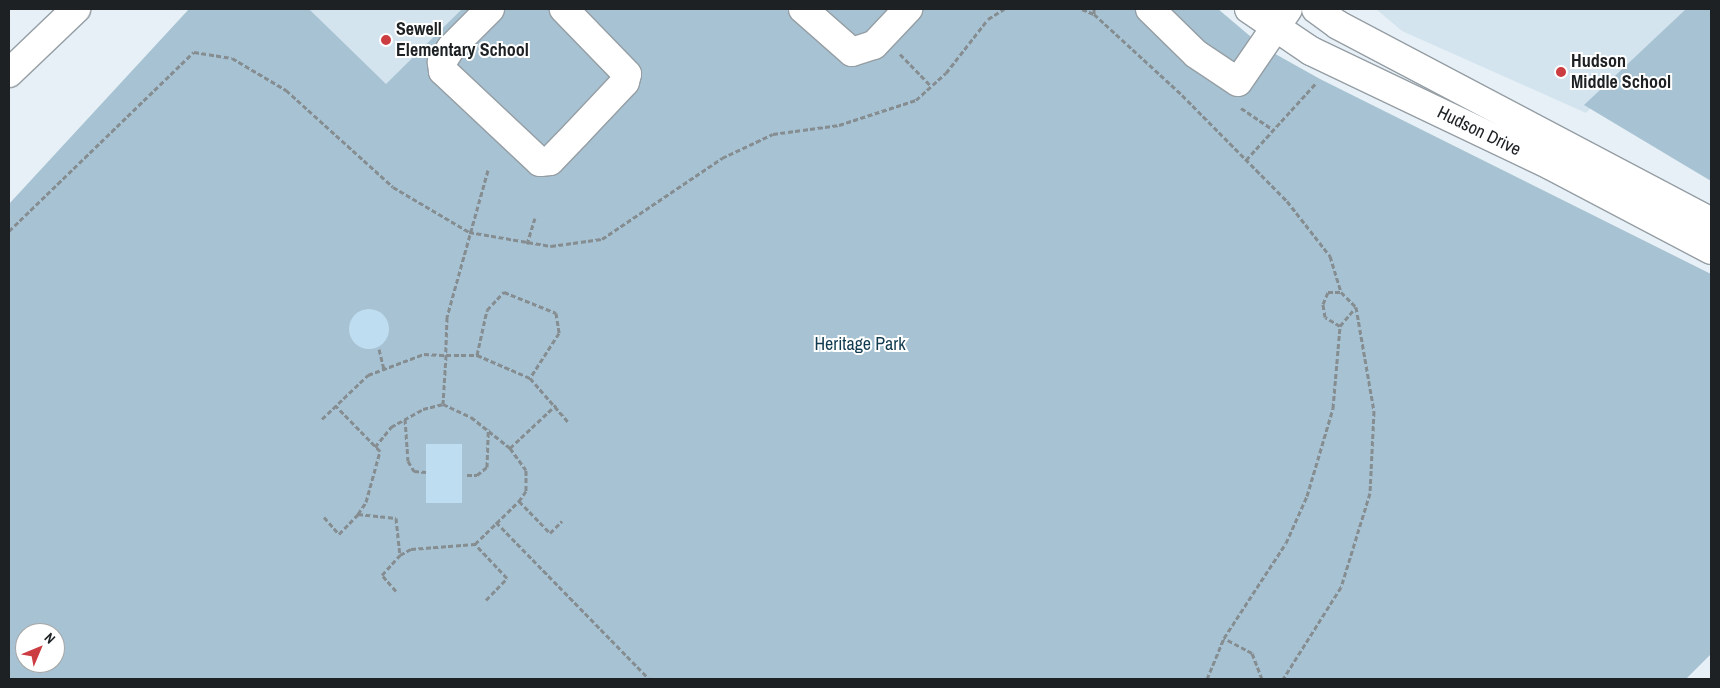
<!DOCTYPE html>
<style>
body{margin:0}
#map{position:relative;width:1720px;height:688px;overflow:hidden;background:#e6f0f6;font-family:"Archivo Narrow",sans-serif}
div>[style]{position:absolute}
.built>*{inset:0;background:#d3e4ef}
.green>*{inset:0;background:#a7c2d2}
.building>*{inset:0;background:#beddf0}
.round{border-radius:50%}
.path>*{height:3px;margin-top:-1.5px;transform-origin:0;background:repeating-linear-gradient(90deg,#858d91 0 5px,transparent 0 7.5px)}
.roads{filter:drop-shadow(1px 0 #959ea4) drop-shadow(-1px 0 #959ea4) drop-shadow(0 1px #959ea4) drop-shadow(0 -1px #959ea4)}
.minor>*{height:28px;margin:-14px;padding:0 14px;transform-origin:14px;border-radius:14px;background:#fff}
.dots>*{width:14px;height:14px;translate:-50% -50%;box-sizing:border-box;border:2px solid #fff;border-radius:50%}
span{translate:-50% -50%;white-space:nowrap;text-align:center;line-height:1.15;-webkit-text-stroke:4px #fff;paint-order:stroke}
.poi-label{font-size:18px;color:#1d2123;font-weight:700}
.left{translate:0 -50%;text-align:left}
.street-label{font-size:18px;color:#1d2123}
.park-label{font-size:18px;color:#113b4f}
.frame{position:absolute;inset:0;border:10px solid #1d2123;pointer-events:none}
.north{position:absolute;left:15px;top:623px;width:50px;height:50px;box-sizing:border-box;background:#fff;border:1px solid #a5a6a7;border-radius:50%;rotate:45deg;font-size:14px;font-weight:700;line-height:20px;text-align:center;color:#1d2123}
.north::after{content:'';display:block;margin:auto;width:18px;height:22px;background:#cc3d42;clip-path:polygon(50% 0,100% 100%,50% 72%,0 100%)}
</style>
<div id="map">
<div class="built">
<i style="clip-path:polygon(309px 9px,462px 9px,386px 85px)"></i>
<i style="clip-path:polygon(1376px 9px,1693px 9px,1586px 113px,1402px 31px)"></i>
</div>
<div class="green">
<i style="clip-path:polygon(evenodd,189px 9px,309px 9px,386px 84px,462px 9px,1218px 9px,1263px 47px,1320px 79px,1711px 274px,1711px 654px,1686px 679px,9px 679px,9px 204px,189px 9px,25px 633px,55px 633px,55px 663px,25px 663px,25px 633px)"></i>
<i style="clip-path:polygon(1686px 9px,1711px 9px,1711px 181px,1584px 105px)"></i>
</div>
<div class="building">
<i class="round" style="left:349px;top:309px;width:40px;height:40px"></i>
<i style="clip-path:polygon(426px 444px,462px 444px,462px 503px,426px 503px)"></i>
</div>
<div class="path">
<i style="left:1082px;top:9px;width:13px;rotate:23deg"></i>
<i style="left:1094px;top:14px;width:120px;rotate:42.6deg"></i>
<i style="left:1182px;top:95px;width:149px;rotate:45.3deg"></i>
<i style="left:1287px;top:201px;width:70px;rotate:52deg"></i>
<i style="left:1330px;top:256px;width:38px;rotate:73deg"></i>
<i style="left:1341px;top:292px;width:21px;rotate:45deg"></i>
<i style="left:1356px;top:307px;width:106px;rotate:80.2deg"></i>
<i style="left:1374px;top:411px;width:82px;rotate:92.8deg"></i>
<i style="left:1370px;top:493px;width:98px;rotate:107.1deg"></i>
<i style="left:1341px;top:587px;width:109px;rotate:122.2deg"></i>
<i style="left:1094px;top:14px;width:5px;rotate:-90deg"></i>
<i style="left:900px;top:54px;width:45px;rotate:45.9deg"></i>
<i style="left:1241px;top:108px;width:40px;rotate:34deg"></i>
<i style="left:1246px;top:160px;width:104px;rotate:-47.7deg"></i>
<i style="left:488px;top:170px;width:153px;rotate:105.6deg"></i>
<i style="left:447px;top:317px;width:38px;rotate:92deg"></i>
<i style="left:446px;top:355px;width:31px"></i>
<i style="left:477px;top:355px;width:58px;rotate:23.5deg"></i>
<i style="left:530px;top:378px;width:60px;rotate:49.1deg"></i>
<i style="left:9px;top:231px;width:257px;rotate:-44.1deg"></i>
<i style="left:194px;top:52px;width:38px;rotate:9deg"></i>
<i style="left:232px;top:58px;width:63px;rotate:30.7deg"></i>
<i style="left:286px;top:90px;width:144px;rotate:42.2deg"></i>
<i style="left:393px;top:187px;width:88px;rotate:30.6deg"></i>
<i style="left:469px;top:232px;width:83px;rotate:9.7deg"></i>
<i style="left:551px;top:246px;width:51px;rotate:-7.8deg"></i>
<i style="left:602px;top:239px;width:145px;rotate:-34deg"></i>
<i style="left:722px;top:158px;width:56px;rotate:-25.2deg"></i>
<i style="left:773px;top:134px;width:67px;rotate:-7.8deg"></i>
<i style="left:839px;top:125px;width:81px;rotate:-18deg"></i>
<i style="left:916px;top:100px;width:40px;rotate:-42deg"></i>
<i style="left:946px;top:73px;width:68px;rotate:-52.1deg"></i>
<i style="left:988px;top:19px;width:19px;rotate:-32deg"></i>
<i style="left:527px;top:244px;width:27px;rotate:-73deg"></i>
<i style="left:1340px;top:326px;width:25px;rotate:-50deg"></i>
<i style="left:379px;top:349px;width:21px;rotate:76deg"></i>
<i style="left:477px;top:355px;width:46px;rotate:-77.5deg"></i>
<i style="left:487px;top:310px;width:25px;rotate:-47deg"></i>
<i style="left:504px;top:292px;width:56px;rotate:22deg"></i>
<i style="left:556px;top:313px;width:20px;rotate:81deg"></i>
<i style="left:559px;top:333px;width:54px;rotate:122.8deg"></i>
<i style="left:322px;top:419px;width:64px;rotate:-43.7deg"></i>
<i style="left:368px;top:375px;width:60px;rotate:-20.6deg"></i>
<i style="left:424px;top:354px;width:22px;rotate:3deg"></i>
<i style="left:446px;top:355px;width:49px;rotate:93.5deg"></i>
<i style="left:443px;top:404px;width:31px;rotate:25deg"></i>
<i style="left:471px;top:417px;width:50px;rotate:38.5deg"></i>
<i style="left:510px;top:448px;width:63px;rotate:-43.1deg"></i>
<i style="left:405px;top:419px;width:42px;rotate:85.9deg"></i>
<i style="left:408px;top:461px;width:12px;rotate:59deg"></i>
<i style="left:414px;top:471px;width:12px;rotate:5deg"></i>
<i style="left:375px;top:447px;width:26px;rotate:-51deg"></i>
<i style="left:391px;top:427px;width:37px;rotate:-29deg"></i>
<i style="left:423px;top:409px;width:21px;rotate:-14deg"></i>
<i style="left:510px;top:448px;width:27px;rotate:54deg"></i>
<i style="left:526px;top:470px;width:21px;rotate:90deg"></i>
<i style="left:526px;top:491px;width:12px;rotate:125deg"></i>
<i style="left:519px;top:501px;width:45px;rotate:45.9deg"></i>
<i style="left:550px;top:533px;width:17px;rotate:-45deg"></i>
<i style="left:467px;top:475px;width:10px"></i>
<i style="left:477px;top:475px;width:13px;rotate:-39deg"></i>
<i style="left:487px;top:467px;width:38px;rotate:-88deg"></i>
<i style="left:358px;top:514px;width:38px;rotate:6deg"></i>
<i style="left:396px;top:518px;width:37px;rotate:84deg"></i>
<i style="left:324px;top:517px;width:23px;rotate:49deg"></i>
<i style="left:339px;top:534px;width:28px;rotate:-46deg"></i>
<i style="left:358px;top:514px;width:14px;rotate:-56deg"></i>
<i style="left:366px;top:502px;width:53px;rotate:-74.6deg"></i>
<i style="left:380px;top:451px;width:64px;rotate:-134.4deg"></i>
<i style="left:496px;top:522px;width:219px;rotate:45.7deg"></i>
<i style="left:396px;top:591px;width:21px;rotate:-131deg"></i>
<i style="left:382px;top:575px;width:27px;rotate:-48deg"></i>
<i style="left:400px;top:555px;width:13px;rotate:-29deg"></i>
<i style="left:411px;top:549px;width:64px;rotate:-4.5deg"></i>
<i style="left:486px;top:600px;width:30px;rotate:-46deg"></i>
<i style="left:507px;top:578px;width:47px;rotate:-133.3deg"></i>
<i style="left:475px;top:544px;width:62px;rotate:-44.3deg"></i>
<i style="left:1207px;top:679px;width:44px;rotate:-67.5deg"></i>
<i style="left:1262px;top:679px;width:28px;rotate:-111deg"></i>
<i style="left:1252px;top:653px;width:32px;rotate:-152deg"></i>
<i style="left:1224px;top:638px;width:113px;rotate:-56.9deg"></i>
<i style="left:1286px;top:543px;width:51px;rotate:-65.9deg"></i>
<i style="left:1307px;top:496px;width:92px;rotate:-73.5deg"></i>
<i style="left:1333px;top:408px;width:82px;rotate:-85.1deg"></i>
<i style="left:1340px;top:326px;width:17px;rotate:-149deg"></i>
<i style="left:1325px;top:317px;width:13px;rotate:-99deg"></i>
<i style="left:1323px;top:304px;width:13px;rotate:-67deg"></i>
<i style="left:1328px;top:292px;width:13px"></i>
</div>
<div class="roads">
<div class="minor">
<i style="left:490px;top:9px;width:55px;rotate:135deg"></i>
<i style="left:451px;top:48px;width:17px;rotate:123deg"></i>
<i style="left:442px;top:62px;width:9px;rotate:84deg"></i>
<i style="left:443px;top:71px;width:133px;rotate:43.2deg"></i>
<i style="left:540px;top:162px;width:10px;rotate:-6deg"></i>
<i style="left:550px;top:161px;width:37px;rotate:-46deg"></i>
<i style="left:576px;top:134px;width:71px;rotate:-46.7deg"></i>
<i style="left:625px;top:82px;width:8px;rotate:-76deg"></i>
<i style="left:627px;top:74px;width:91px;rotate:-134.1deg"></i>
<i style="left:803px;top:9px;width:65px;rotate:41.3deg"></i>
<i style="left:852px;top:52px;width:23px;rotate:-18deg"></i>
<i style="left:874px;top:45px;width:50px;rotate:-46.6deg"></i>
<i style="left:1150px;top:9px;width:64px;rotate:44.4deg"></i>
<i style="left:1196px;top:54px;width:50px;rotate:33.7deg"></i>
<i style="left:1238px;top:82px;width:88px;rotate:-55.6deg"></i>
<i style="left:1249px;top:9px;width:75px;rotate:34.1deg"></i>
<i style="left:1311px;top:51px;width:265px;rotate:25.5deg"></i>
<i style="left:1550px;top:165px;width:182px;rotate:27.8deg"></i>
<i style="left:1316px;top:9px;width:27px;rotate:36deg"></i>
<i style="left:1338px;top:25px;width:422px;rotate:27.8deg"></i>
<i style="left:9px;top:73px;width:93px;rotate:-43.7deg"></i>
</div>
</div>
<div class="dots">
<i style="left:386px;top:40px;background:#cc3d42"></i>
<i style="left:1561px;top:72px;background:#cc3d42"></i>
</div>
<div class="poi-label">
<span class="left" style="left:396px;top:40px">Sewell<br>Elementary School</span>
<span class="left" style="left:1571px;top:72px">Hudson<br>Middle School</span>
</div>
<div class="street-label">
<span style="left:1479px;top:131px;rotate:26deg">Hudson Drive</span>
</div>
<div class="park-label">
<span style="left:860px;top:344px">Heritage Park</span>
</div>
<div class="frame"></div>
<div class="north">N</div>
</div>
